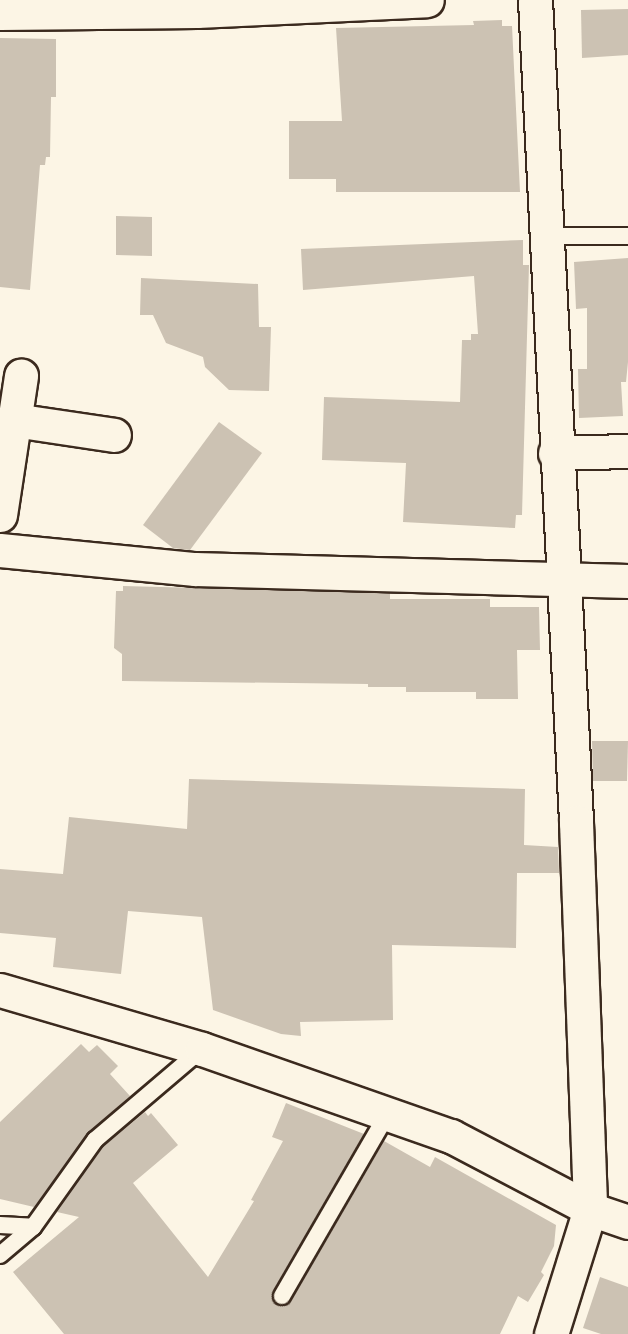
<!DOCTYPE html>
<style>
body{margin:0}
#map{position:relative;width:628px;height:1334px;overflow:hidden;background:#fcf5e5;font-family:"Balsamiq Sans",sans-serif}
div>[style]{position:absolute}
.building>*{inset:0;background:#ccc2b3}
.roads{filter:drop-shadow(2px 0 #3b2a1e) drop-shadow(-2px 0 #3b2a1e) drop-shadow(0 2px #3b2a1e) drop-shadow(0 -2px #3b2a1e)}
.lane>*{height:16px;margin:-8px;padding:0 8px;transform-origin:8px;border-radius:8px;background:#fcf5e5}
.street>*{height:33px;margin:-16.5px;padding:0 16.5px;transform-origin:16.5px;border-radius:16.5px;background:#fcf5e5}
span{translate:-50% -50%;white-space:nowrap;text-align:center;line-height:1.15;-webkit-text-stroke:5px #fcf5e5;paint-order:stroke}
</style>
<div id="map">
<div class="building">
<i style="clip-path:polygon(628px 9px,628px 55px,582px 58px,581px 10px)"></i>
<i style="clip-path:polygon(502px 20px,502px 26px,512px 26px,520px 192px,336px 192px,336px 179px,289px 179px,289px 121px,342px 121px,336px 28px,474px 25px,473px 21px)"></i>
<i style="clip-path:polygon(0 38px,56px 39px,56px 97px,51px 97px,50px 157px,46px 157px,45px 165px,40px 165px,30px 290px,0 287px)"></i>
<i style="clip-path:polygon(116px 216px,152px 217px,152px 256px,116px 255px)"></i>
<i style="clip-path:polygon(523px 240px,523px 265px,529px 265px,522px 515px,516px 515px,515px 528px,403px 522px,406px 463px,322px 460px,324px 397px,460px 402px,462px 340px,471px 340px,471px 334px,478px 334px,474px 276px,303px 290px,301px 249px)"></i>
<i style="clip-path:polygon(628px 258px,628px 362px,626px 382px,621px 382px,623px 416px,579px 418px,578px 369px,587px 369px,587px 308px,576px 309px,574px 262px)"></i>
<i style="clip-path:polygon(141px 278px,258px 284px,259px 327px,271px 327px,269px 391px,229px 390px,205px 367px,203px 357px,166px 343px,153px 315px,140px 315px)"></i>
<i style="clip-path:polygon(219px 422px,262px 453px,190px 550px,173px 548px,143px 525px)"></i>
<i style="clip-path:polygon(123px 586px,390px 593px,390px 599px,490px 599px,490px 607px,539px 607px,540px 650px,517px 650px,518px 699px,476px 699px,476px 692px,406px 692px,406px 687px,368px 687px,368px 684px,122px 681px,122px 654px,114px 648px,116px 591px,123px 591px)"></i>
<i style="clip-path:polygon(592px 741px,628px 741px,627px 781px,593px 781px)"></i>
<i style="clip-path:polygon(189px 779px,525px 789px,524px 845px,558px 847px,559px 873px,517px 873px,516px 948px,392px 945px,393px 1020px,300px 1022px,301px 1036px,281px 1034px,213px 1010px,202px 917px,128px 911px,121px 974px,53px 967px,56px 938px,0 933px,0 869px,63px 874px,69px 817px,187px 829px)"></i>
<i style="clip-path:polygon(81px 1044px,89px 1052px,97px 1045px,118px 1066px,110px 1074px,130px 1096px,87px 1134px,34px 1207px,0 1199px,0 1122px)"></i>
<i style="clip-path:polygon(286px 1103px,364px 1134px,273px 1291px,273px 1302px,283px 1306px,291px 1301px,384px 1141px,430px 1167px,435px 1157px,556px 1225px,554px 1246px,541px 1272px,544px 1275px,528px 1302px,518px 1296px,500px 1334px,64px 1334px,13px 1272px,79px 1217px,57px 1212px,103px 1147px,145px 1112px,148px 1116px,151px 1113px,178px 1145px,133px 1183px,208px 1277px,254px 1201px,251px 1200px,283px 1141px,272px 1137px)"></i>
<i style="clip-path:polygon(600px 1277px,628px 1287px,628px 1334px,601px 1334px,583px 1328px)"></i>
</div>
<div class="roads">
<div class="lane">
<i style="left:547px;top:236px;width:81px"></i>
<i style="left:0;top:1225px;width:33px;rotate:3deg"></i>
<i style="left:0;top:1255px;width:43px;rotate:-40.3deg"></i>
<i style="left:33px;top:1227px;width:107px;rotate:-54.5deg"></i>
<i style="left:95px;top:1140px;width:140px;rotate:-40.4deg"></i>
<i style="left:282px;top:1296px;width:211px;rotate:-59.9deg"></i>
</div>
<div class="street">
<i style="left:535px;top:0;width:823px;rotate:87.14deg"></i>
<i style="left:576px;top:822px;width:387px;rotate:87.9deg"></i>
<i style="left:590px;top:1209px;width:131px;rotate:107.3deg"></i>
<i style="left:0;top:13px;width:197px;rotate:-0.6deg"></i>
<i style="left:197px;top:11px;width:230px;rotate:-2.7deg"></i>
<i style="left:14px;top:420px;width:101px;rotate:8.5deg"></i>
<i style="left:555px;top:453px;width:73px;rotate:-1.6deg"></i>
<i style="left:0;top:515px;width:141px;rotate:-81.4deg"></i>
<i style="left:0;top:550px;width:196px;rotate:5.6deg"></i>
<i style="left:195px;top:569px;width:433px;rotate:1.6deg"></i>
<i style="left:0;top:990px;width:210px;rotate:16.3deg"></i>
<i style="left:202px;top:1049px;width:264px;rotate:19.3deg"></i>
<i style="left:451px;top:1136px;width:157px;rotate:27.7deg"></i>
<i style="left:590px;top:1209px;width:40px;rotate:18.9deg"></i>
</div>
</div>
</div>
